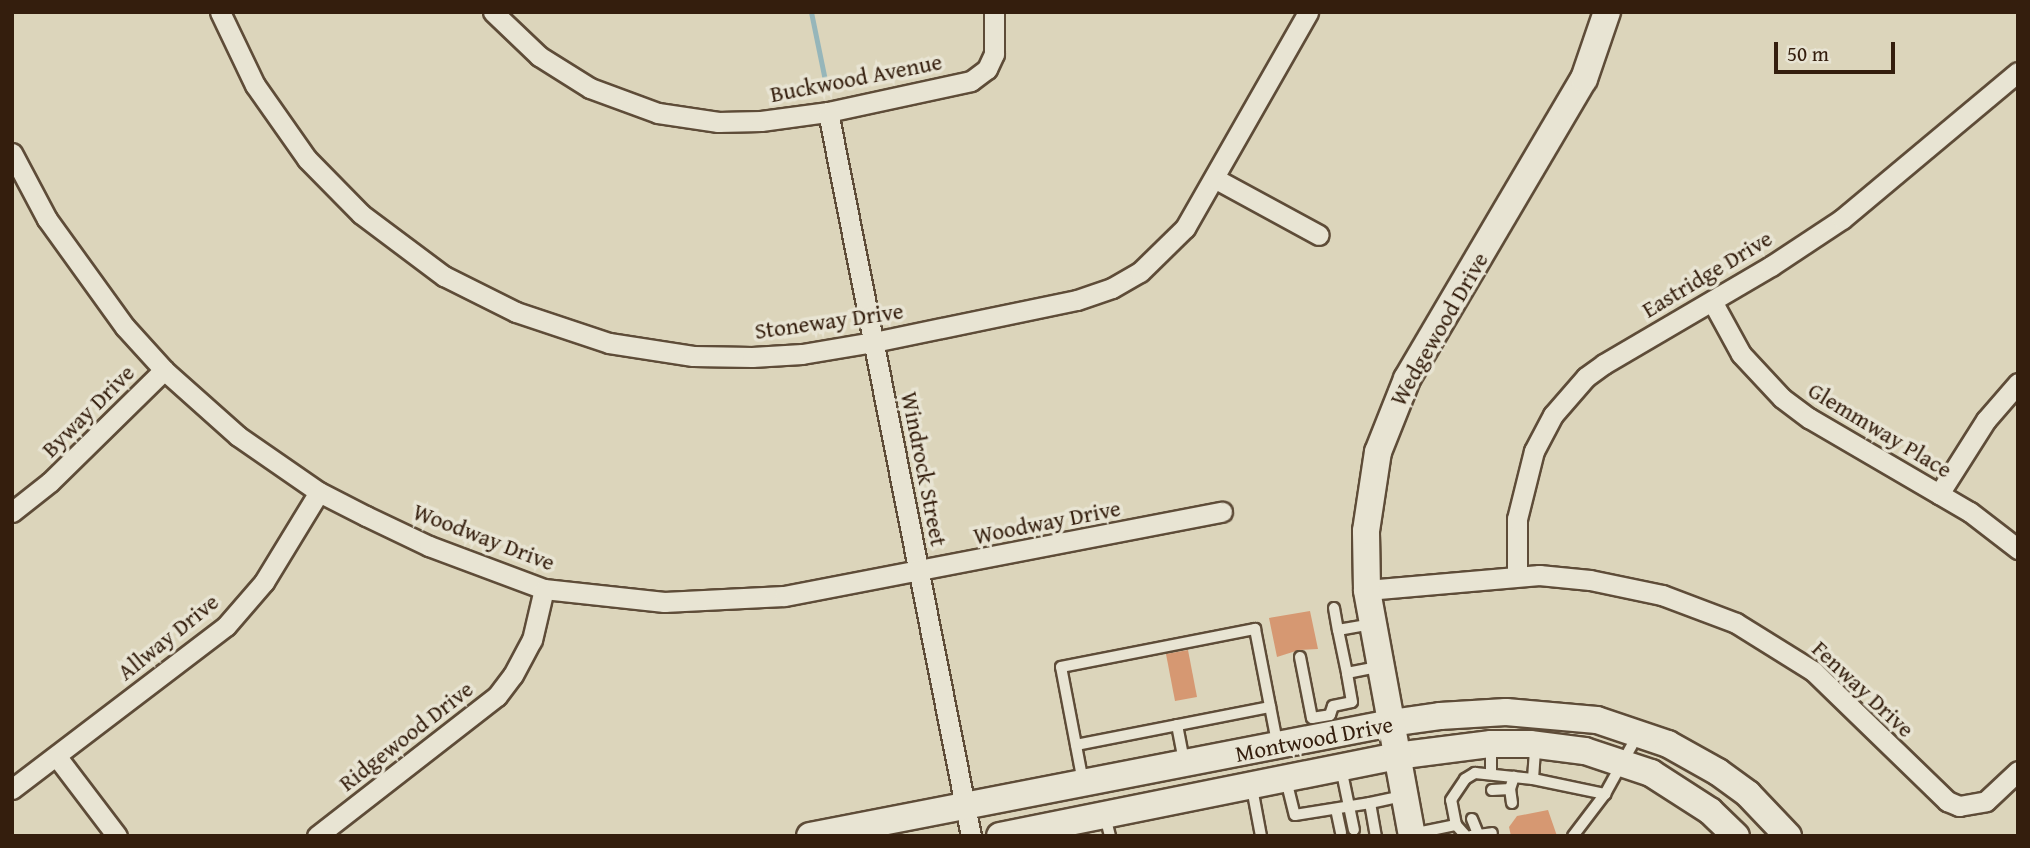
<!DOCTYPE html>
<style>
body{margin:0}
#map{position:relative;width:2030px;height:848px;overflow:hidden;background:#dcd5bb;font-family:"Gentium Book Plus",serif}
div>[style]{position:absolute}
.stream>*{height:5px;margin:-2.5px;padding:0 2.5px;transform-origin:2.5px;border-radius:2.5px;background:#96b6ba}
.building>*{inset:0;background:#d69872}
.roads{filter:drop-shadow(2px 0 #5e4c38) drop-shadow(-2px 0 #5e4c38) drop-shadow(0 2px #5e4c38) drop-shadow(0 -2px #5e4c38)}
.lane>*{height:10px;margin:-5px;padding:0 5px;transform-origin:5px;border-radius:5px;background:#e8e4d3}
.street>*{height:19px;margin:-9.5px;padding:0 9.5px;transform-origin:9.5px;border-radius:9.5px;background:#e8e4d3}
.secondary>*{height:26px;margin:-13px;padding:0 13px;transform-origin:13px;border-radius:13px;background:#e8e4d3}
span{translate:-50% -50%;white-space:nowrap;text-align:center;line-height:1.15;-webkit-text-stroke:7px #e8e4d3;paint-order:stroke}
.street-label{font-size:23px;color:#341e0d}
.frame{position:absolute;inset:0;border:14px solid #341e0d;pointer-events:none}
.scale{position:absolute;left:1774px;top:42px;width:121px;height:32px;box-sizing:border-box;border:4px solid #341e0d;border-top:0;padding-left:9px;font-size:21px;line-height:24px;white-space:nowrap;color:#341e0d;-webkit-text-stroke:5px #e8e4d3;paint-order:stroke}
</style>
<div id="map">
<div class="stream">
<i style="left:811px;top:12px;width:75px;rotate:78.4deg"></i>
</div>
<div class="building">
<i style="clip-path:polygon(1310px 611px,1318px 649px,1299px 650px,1277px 657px,1269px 618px)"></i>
<i style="clip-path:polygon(1188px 650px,1197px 697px,1175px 701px,1166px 654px)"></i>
<i style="clip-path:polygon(1548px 810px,1557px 836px,1511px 836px,1509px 827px,1517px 816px)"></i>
</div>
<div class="roads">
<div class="lane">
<i style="left:1334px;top:608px;width:22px;rotate:80deg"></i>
<i style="left:1300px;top:657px;width:62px;rotate:78.9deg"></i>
<i style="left:1312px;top:718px;width:18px;rotate:-9deg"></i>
<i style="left:1330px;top:715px;width:9px;rotate:-72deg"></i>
<i style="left:1333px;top:706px;width:19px;rotate:-12deg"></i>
<i style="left:1352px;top:702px;width:29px;rotate:-100deg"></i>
<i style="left:1347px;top:673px;width:33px;rotate:-11deg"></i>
<i style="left:1347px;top:673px;width:44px;rotate:-101.8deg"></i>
<i style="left:1338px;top:630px;width:34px;rotate:-10deg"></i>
<i style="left:1177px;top:725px;width:38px;rotate:79deg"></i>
<i style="left:1076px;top:745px;width:198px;rotate:-11.1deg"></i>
<i style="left:1341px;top:768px;width:63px;rotate:78.2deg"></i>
<i style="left:1491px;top:774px;width:29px;rotate:-90deg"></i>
<i style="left:1533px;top:779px;width:31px;rotate:-86deg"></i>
<i style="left:1286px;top:780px;width:36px;rotate:76deg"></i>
<i style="left:1295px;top:815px;width:76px;rotate:-9.1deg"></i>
<i style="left:1370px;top:803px;width:34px;rotate:80deg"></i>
<i style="left:1083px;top:782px;width:117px;rotate:-100.8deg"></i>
<i style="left:1061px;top:667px;width:198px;rotate:-11.1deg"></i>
<i style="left:1255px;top:629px;width:115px;rotate:79deg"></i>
<i style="left:1252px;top:788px;width:49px;rotate:79.4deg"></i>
<i style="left:1492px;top:790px;width:18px;rotate:-3deg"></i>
<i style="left:1370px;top:803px;width:35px;rotate:-12deg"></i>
<i style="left:1512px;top:803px;width:14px;rotate:-98deg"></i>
<i style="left:1510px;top:789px;width:13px;rotate:-72deg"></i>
<i style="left:1336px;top:809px;width:24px;rotate:78deg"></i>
<i style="left:1105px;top:816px;width:21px;rotate:76deg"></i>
<i style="left:1472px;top:819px;width:16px;rotate:68deg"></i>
<i style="left:1412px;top:834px;width:45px;rotate:-11.6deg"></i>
<i style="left:1466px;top:836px;width:15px;rotate:-132deg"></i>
<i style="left:1456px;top:825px;width:25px;rotate:-101deg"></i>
<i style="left:1451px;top:800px;width:25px;rotate:-56deg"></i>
<i style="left:1465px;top:779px;width:12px;rotate:-31deg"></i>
<i style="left:1475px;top:773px;width:58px;rotate:5.9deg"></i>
<i style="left:1533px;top:779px;width:74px;rotate:11.8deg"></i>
<i style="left:1471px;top:836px;width:21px;rotate:-8deg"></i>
<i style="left:1573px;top:836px;width:53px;rotate:-52.7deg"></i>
<i style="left:1605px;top:794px;width:66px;rotate:-61.1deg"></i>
</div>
<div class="street">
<i style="left:220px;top:12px;width:81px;rotate:64.4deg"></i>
<i style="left:255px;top:85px;width:90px;rotate:54.9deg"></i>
<i style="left:307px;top:159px;width:77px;rotate:45.5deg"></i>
<i style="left:361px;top:214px;width:104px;rotate:36.8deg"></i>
<i style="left:444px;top:276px;width:80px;rotate:26.6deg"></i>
<i style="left:516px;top:312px;width:98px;rotate:18.4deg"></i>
<i style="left:609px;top:343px;width:85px;rotate:8.8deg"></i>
<i style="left:693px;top:356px;width:59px;rotate:1deg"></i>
<i style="left:752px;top:357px;width:50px;rotate:-3.4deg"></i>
<i style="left:802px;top:354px;width:73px;rotate:-9.5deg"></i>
<i style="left:874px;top:342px;width:207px;rotate:-11.7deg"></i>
<i style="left:1077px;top:300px;width:37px;rotate:-19deg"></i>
<i style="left:1112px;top:288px;width:32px;rotate:-30deg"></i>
<i style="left:1140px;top:272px;width:63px;rotate:-44.4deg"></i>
<i style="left:1185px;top:228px;width:249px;rotate:-60.3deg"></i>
<i style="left:493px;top:12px;width:64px;rotate:43.7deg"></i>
<i style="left:539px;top:56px;width:60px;rotate:32.1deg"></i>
<i style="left:590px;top:88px;width:72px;rotate:20.2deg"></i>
<i style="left:658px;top:113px;width:61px;rotate:8.5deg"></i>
<i style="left:718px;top:122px;width:43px;rotate:-1.3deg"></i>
<i style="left:761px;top:121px;width:68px;rotate:-7.7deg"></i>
<i style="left:828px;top:112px;width:146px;rotate:-12.2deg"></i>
<i style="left:971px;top:81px;width:20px;rotate:-37deg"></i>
<i style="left:987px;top:69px;width:17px;rotate:-65deg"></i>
<i style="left:994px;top:54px;width:42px;rotate:-90deg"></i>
<i style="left:828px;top:112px;width:738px;rotate:78.83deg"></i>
<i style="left:12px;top:153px;width:75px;rotate:62.1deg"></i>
<i style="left:47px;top:219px;width:133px;rotate:54.2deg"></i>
<i style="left:125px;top:327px;width:58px;rotate:47.8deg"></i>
<i style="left:164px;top:370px;width:99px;rotate:41.7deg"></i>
<i style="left:238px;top:436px;width:98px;rotate:34.7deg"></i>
<i style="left:319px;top:492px;width:53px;rotate:27.1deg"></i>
<i style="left:366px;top:516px;width:70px;rotate:25.5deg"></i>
<i style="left:429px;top:546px;width:123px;rotate:20.5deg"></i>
<i style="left:544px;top:589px;width:121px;rotate:6.2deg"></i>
<i style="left:664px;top:602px;width:120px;rotate:-2.9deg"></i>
<i style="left:784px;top:596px;width:446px;rotate:-10.9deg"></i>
<i style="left:1214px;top:178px;width:119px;rotate:28.5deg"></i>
<i style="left:1712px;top:301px;width:60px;rotate:61.3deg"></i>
<i style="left:1741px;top:354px;width:60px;rotate:47deg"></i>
<i style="left:1782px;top:398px;width:34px;rotate:37deg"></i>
<i style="left:1809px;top:418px;width:186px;rotate:30.3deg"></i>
<i style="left:1970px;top:512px;width:61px;rotate:37.6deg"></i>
<i style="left:1939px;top:494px;width:88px;rotate:-57.6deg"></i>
<i style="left:1986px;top:420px;width:49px;rotate:-49.1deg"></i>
<i style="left:12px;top:512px;width:48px;rotate:-38.3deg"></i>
<i style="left:50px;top:482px;width:160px;rotate:-44.5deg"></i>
<i style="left:1517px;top:575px;width:56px;rotate:-90deg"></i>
<i style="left:1517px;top:519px;width:70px;rotate:-76deg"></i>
<i style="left:1534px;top:451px;width:41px;rotate:-62.2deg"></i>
<i style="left:1553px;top:415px;width:50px;rotate:-49deg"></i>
<i style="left:1586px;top:377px;width:22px;rotate:-36deg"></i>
<i style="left:1604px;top:364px;width:194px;rotate:-30.4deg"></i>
<i style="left:1771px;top:266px;width:85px;rotate:-33.5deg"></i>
<i style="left:1842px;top:219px;width:229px;rotate:-39.9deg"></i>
<i style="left:1367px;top:590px;width:173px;rotate:-5deg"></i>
<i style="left:1539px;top:575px;width:51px;rotate:5.6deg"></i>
<i style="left:1590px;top:580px;width:74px;rotate:11.8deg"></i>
<i style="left:1662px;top:595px;width:79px;rotate:20.7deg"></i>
<i style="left:1736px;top:623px;width:91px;rotate:31.9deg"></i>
<i style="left:1813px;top:671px;width:187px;rotate:44.1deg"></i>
<i style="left:1947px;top:801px;width:13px;rotate:23deg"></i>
<i style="left:1959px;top:806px;width:27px;rotate:-10deg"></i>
<i style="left:1986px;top:801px;width:44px;rotate:-43.2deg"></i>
<i style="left:57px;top:757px;width:99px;rotate:52.8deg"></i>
<i style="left:12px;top:789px;width:269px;rotate:-37.3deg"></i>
<i style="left:226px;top:626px;width:58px;rotate:-49.2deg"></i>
<i style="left:264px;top:582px;width:105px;rotate:-58.6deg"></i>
<i style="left:317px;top:836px;width:228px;rotate:-37.9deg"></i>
<i style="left:497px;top:696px;width:26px;rotate:-53deg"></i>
<i style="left:513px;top:675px;width:40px;rotate:-62deg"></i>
<i style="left:532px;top:640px;width:52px;rotate:-76.8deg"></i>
</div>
<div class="secondary">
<i style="left:810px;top:836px;width:592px;rotate:-11.01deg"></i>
<i style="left:1391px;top:723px;width:49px;rotate:-8.1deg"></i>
<i style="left:1440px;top:716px;width:66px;rotate:-3.5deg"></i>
<i style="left:1506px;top:712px;width:91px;rotate:5deg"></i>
<i style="left:1597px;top:720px;width:75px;rotate:18.7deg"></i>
<i style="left:1668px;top:744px;width:57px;rotate:29.2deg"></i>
<i style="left:1718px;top:772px;width:37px;rotate:36deg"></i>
<i style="left:1748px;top:794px;width:58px;rotate:46.4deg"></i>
<i style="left:1000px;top:836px;width:404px;rotate:-11.4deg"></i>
<i style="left:1396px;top:756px;width:96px;rotate:-7.2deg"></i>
<i style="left:1491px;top:744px;width:39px"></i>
<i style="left:1530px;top:744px;width:55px;rotate:7.3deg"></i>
<i style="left:1585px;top:751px;width:70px;rotate:18.4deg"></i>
<i style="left:1651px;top:773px;width:70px;rotate:32.8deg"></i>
<i style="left:1710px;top:811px;width:36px;rotate:44deg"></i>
<i style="left:1412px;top:836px;width:250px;rotate:-100.4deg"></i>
<i style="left:1367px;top:590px;width:59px;rotate:-91deg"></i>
<i style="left:1366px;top:531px;width:80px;rotate:-81.4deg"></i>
<i style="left:1378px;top:452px;width:79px;rotate:-68.3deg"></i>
<i style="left:1407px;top:379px;width:348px;rotate:-59.5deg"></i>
<i style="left:1584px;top:79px;width:71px;rotate:-71.1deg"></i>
</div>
</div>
<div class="street-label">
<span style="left:856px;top:78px;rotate:-11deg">Buckwood Avenue</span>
<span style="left:1707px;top:274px;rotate:-31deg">Eastridge Drive</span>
<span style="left:829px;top:321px;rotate:-8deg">Stoneway Drive</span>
<span style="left:1439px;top:329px;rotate:-60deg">Wedgewood Drive</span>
<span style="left:88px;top:411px;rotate:-45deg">Byway Drive</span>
<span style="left:1880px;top:430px;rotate:31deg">Glemmway Place</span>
<span style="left:924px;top:469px;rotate:79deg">Windrock Street</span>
<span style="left:1047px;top:522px;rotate:-11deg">Woodway Drive</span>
<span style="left:484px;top:537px;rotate:21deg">Woodway Drive</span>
<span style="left:168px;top:637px;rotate:-39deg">Allway Drive</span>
<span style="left:1863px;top:689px;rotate:43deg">Fenway Drive</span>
<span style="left:406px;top:736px;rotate:-38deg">Ridgewood Drive</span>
<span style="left:1314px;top:739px;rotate:-11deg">Montwood Drive</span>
</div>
<div class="frame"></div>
<div class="scale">50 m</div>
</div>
